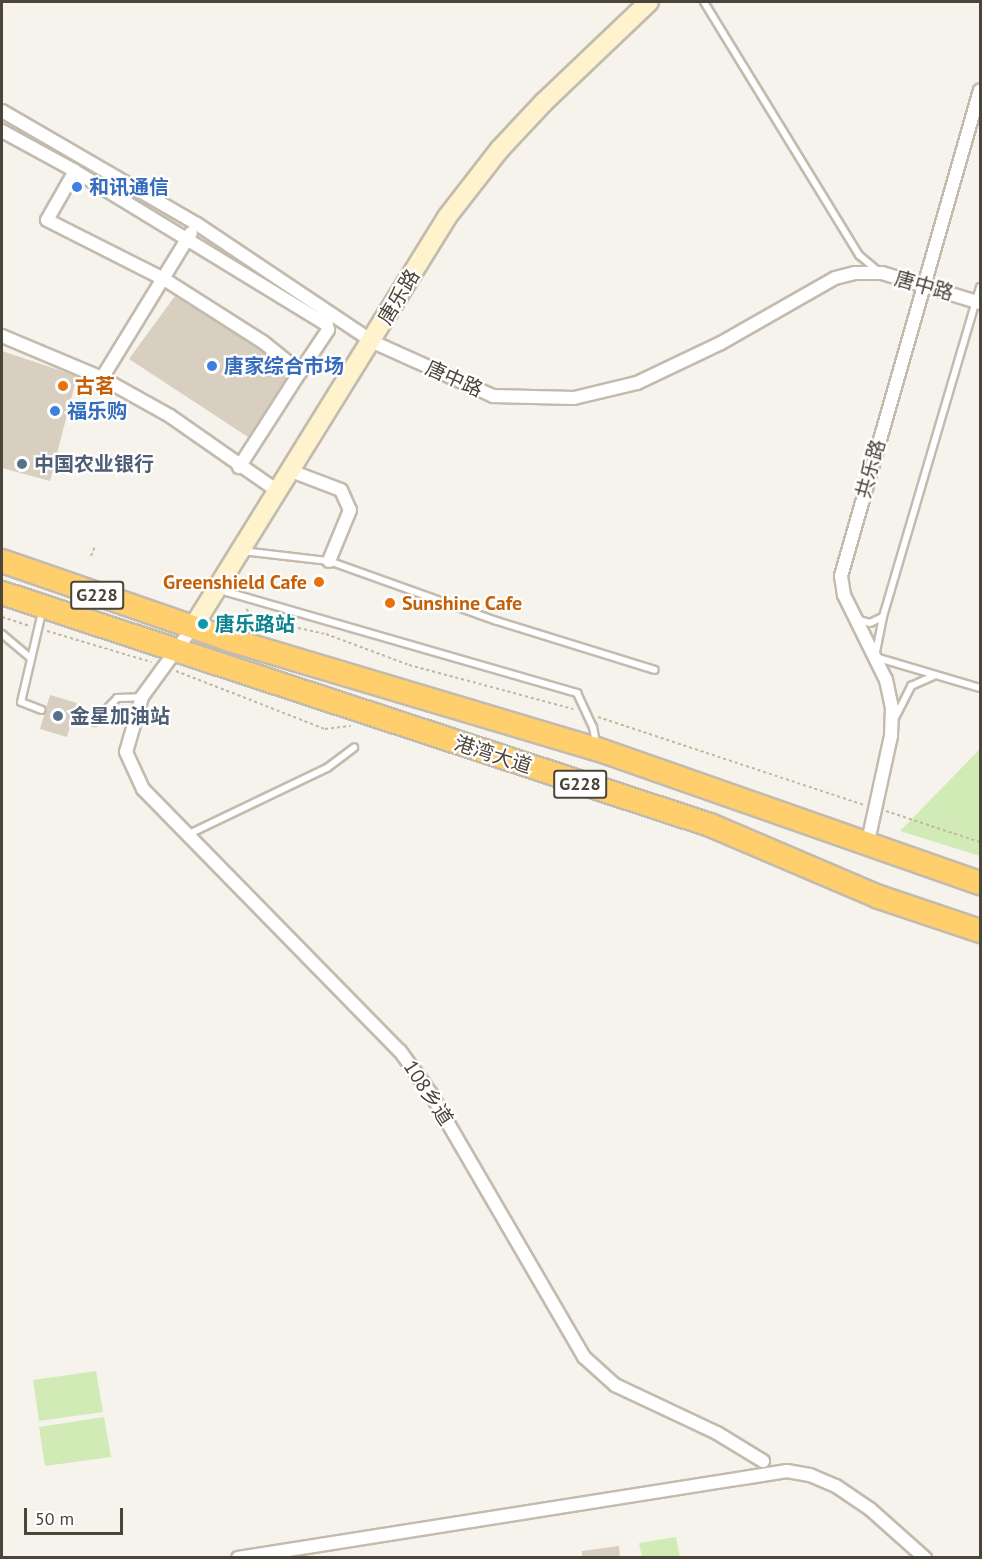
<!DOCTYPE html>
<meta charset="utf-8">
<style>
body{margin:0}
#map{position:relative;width:982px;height:1559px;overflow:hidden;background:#f6f3ec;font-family:"PT Sans","Noto Sans SC",sans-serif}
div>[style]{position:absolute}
.green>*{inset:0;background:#d2eab5}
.building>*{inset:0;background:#d8cfc1}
.path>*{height:2px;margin-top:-1px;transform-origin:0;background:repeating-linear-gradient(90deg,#c4b79f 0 3px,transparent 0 6px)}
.roads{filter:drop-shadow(2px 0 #c2bbae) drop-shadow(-2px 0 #c2bbae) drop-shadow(0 2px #c2bbae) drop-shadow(0 -2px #c2bbae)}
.lane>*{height:6px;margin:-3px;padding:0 3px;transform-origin:3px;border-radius:3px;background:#fff}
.street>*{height:12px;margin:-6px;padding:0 6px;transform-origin:6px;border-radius:6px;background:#fff}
.secondary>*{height:18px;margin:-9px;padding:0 9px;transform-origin:9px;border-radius:9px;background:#fff3cd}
.highway>*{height:22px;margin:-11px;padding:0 11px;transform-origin:11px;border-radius:11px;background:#ffcf6e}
.dots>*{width:16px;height:16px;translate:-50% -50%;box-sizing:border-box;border:3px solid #fff;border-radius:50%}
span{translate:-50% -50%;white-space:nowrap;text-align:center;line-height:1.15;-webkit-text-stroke:4.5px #fff;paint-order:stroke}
.shield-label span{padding:2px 4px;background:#fff;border:2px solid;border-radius:4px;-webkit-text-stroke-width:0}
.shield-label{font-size:18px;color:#4b4439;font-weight:700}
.shop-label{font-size:20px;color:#366cbe;font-weight:700}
.left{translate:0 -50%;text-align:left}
.street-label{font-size:20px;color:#4b4439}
.food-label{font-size:20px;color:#c56008;font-weight:700}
.right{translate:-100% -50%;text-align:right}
.service-label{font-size:20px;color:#4e5e75;font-weight:700}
.culture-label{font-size:20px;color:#0d838f;font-weight:700}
.frame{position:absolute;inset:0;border:3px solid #4b4439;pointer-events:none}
.scale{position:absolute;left:24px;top:1508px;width:99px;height:27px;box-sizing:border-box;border:3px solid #4b4439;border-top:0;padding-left:8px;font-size:18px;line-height:21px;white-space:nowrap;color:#4b4439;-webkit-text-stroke:4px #fff;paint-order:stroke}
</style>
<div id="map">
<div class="green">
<i style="clip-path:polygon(980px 749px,980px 856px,900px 831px)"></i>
<i style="clip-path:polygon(96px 1371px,103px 1412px,39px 1421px,33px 1380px)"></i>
<i style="clip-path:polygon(104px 1417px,111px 1457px,45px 1466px,39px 1427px)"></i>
<i style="clip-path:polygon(676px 1537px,680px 1557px,642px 1557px,639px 1543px)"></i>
</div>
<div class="building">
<i style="clip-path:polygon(175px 296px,260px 350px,289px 374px,248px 437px,129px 359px)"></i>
<i style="clip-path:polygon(2px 351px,77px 376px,50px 481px,2px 468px)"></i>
<i style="clip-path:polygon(50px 695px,77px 703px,67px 737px,40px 729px)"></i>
<i style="clip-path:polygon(619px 1546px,620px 1557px,582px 1557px,582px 1551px)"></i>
</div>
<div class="path">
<i style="left:91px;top:556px;width:11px;rotate:-68deg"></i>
<i style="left:246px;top:609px;width:15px;rotate:42deg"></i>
<i style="left:257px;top:619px;width:71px;rotate:12.3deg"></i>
<i style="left:326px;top:634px;width:89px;rotate:20.5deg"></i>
<i style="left:409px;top:665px;width:170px;rotate:15deg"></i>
<i style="left:2px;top:617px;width:29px;rotate:18deg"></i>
<i style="left:47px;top:631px;width:109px;rotate:16.6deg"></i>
<i style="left:176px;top:671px;width:160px;rotate:21.3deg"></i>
<i style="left:325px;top:729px;width:26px;rotate:-7deg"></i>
<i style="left:598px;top:717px;width:280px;rotate:18.3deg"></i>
<i style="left:886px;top:811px;width:99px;rotate:18.3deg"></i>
</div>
<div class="roads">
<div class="lane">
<i style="left:704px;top:2px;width:297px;rotate:58.5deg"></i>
<i style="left:859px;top:255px;width:26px;rotate:40deg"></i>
<i style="left:980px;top:287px;width:344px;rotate:106.4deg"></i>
<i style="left:883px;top:617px;width:41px;rotate:101.3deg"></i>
<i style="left:875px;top:657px;width:109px;rotate:16.4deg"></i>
<i style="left:242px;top:551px;width:88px;rotate:6.6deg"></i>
<i style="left:329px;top:561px;width:178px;rotate:19.7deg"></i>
<i style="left:497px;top:621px;width:165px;rotate:17.2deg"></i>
<i style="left:220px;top:590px;width:372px;rotate:16.1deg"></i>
<i style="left:577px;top:693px;width:38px;rotate:65deg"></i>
<i style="left:593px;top:727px;width:15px;rotate:79deg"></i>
<i style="left:42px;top:612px;width:92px;rotate:103.1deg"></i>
<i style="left:21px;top:702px;width:22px;rotate:21deg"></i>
<i style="left:859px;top:620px;width:11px;rotate:15deg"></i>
<i style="left:870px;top:623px;width:14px;rotate:-25deg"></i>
<i style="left:2px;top:634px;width:38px;rotate:40deg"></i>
<i style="left:896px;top:716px;width:34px;rotate:-63deg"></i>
<i style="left:911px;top:686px;width:24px;rotate:-24deg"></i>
<i style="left:76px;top:719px;width:18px;rotate:9deg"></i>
<i style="left:94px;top:722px;width:33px;rotate:-46deg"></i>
<i style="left:117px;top:698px;width:25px;rotate:-2deg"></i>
<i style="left:187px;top:835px;width:155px;rotate:-25.6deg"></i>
<i style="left:327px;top:768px;width:34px;rotate:-37deg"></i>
</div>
<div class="street">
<i style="left:2px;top:111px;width:225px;rotate:30.1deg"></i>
<i style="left:197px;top:224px;width:212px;rotate:33.8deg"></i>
<i style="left:373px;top:342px;width:132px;rotate:24.2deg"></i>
<i style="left:493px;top:396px;width:81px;rotate:1.4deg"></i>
<i style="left:574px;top:398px;width:65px;rotate:-13.4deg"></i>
<i style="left:637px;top:383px;width:93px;rotate:-25.5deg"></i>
<i style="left:721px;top:343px;width:131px;rotate:-29.7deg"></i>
<i style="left:835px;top:278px;width:21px;rotate:-14deg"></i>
<i style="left:855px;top:273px;width:27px"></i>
<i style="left:882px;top:273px;width:102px;rotate:17deg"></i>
<i style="left:2px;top:131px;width:83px;rotate:28.7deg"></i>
<i style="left:75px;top:171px;width:295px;rotate:31.4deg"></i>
<i style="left:327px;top:325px;width:5px;rotate:79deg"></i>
<i style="left:328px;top:330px;width:50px;rotate:123.7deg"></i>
<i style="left:75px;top:171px;width:56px;rotate:119.7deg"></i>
<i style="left:47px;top:220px;width:131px;rotate:26.8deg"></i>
<i style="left:164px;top:279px;width:117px;rotate:32.5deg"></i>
<i style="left:263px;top:342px;width:48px;rotate:39deg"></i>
<i style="left:300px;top:372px;width:113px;rotate:122.7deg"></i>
<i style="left:2px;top:336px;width:108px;rotate:22.8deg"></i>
<i style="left:102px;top:378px;width:78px;rotate:29.2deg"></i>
<i style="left:170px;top:416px;width:133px;rotate:34.9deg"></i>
<i style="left:102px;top:378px;width:170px;rotate:-58.5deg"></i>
<i style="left:291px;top:471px;width:53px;rotate:20.8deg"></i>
<i style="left:341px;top:490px;width:22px;rotate:66deg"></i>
<i style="left:350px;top:510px;width:55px;rotate:112.4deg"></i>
<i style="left:193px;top:627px;width:87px;rotate:126.1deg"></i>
<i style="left:142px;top:697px;width:57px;rotate:106.2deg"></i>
<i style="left:126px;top:752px;width:41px;rotate:65.3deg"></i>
<i style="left:143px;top:789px;width:367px;rotate:45.6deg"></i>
<i style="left:400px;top:1051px;width:53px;rotate:54.2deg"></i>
<i style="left:431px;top:1094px;width:304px;rotate:59.8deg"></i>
<i style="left:584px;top:1357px;width:42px;rotate:42.1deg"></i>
<i style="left:615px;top:1385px;width:113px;rotate:25.2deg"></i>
<i style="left:717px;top:1433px;width:54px;rotate:31.3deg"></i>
<i style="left:867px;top:846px;width:113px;rotate:-77.7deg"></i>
<i style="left:891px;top:736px;width:28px;rotate:-88deg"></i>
<i style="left:892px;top:708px;width:29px;rotate:-102deg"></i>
<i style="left:886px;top:680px;width:95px;rotate:-116.3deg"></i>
<i style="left:844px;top:595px;width:19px;rotate:-99deg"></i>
<i style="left:841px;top:576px;width:505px;rotate:-74.04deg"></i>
<i style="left:238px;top:1558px;width:556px;rotate:-9deg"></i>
<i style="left:787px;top:1471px;width:23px;rotate:10deg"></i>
<i style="left:810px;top:1475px;width:28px;rotate:23deg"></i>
<i style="left:836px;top:1486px;width:41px;rotate:34.1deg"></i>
<i style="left:870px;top:1509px;width:74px;rotate:41.7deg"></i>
</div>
<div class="secondary">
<i style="left:193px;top:627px;width:482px;rotate:-58.2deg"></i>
<i style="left:447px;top:217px;width:86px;rotate:-52.1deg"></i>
<i style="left:500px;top:149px;width:64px;rotate:-46.9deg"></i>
<i style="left:544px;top:102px;width:145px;rotate:-43.6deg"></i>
</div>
<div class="highway">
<i style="left:2px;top:561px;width:238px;rotate:19.1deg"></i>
<i style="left:227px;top:639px;width:386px;rotate:16.6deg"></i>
<i style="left:597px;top:749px;width:406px;rotate:19.3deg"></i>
<i style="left:2px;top:593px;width:745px;rotate:18.14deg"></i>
<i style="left:710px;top:825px;width:184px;rotate:23.1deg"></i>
<i style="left:879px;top:897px;width:107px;rotate:18.6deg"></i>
</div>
</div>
<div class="dots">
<i style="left:77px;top:187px;background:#3f7fe0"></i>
<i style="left:212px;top:366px;background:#3f7fe0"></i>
<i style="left:63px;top:386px;background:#e8710a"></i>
<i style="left:55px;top:411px;background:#3f7fe0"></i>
<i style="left:22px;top:464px;background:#5c6f8a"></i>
<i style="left:319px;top:582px;background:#e8710a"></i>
<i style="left:390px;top:603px;background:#e8710a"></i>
<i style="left:203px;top:624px;background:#0f9aa8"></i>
<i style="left:58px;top:716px;background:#5c6f8a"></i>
</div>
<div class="shield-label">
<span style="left:97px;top:595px">G228</span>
<span style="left:580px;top:784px">G228</span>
</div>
<div class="shop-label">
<span class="left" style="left:89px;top:187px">和讯通信</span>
<span class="left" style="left:224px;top:366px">唐家综合市场</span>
<span class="left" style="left:67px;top:411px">福乐购</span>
</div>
<div class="street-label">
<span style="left:924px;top:286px;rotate:16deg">唐中路</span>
<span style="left:399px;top:297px;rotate:-59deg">唐乐路</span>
<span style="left:454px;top:379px;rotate:24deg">唐中路</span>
<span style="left:871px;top:469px;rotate:-74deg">共乐路</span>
<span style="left:493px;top:755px;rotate:18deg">港湾大道</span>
<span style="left:428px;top:1093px;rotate:57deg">108乡道</span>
</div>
<div class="food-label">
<span class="left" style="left:75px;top:386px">古茗</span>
<span class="right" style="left:307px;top:582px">Greenshield Cafe</span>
<span class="left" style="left:402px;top:603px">Sunshine Cafe</span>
</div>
<div class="service-label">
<span class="left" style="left:34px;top:464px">中国农业银行</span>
<span class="left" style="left:70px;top:716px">金星加油站</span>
</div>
<div class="culture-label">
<span class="left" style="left:215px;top:624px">唐乐路站</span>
</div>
<div class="frame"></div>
<div class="scale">50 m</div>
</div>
